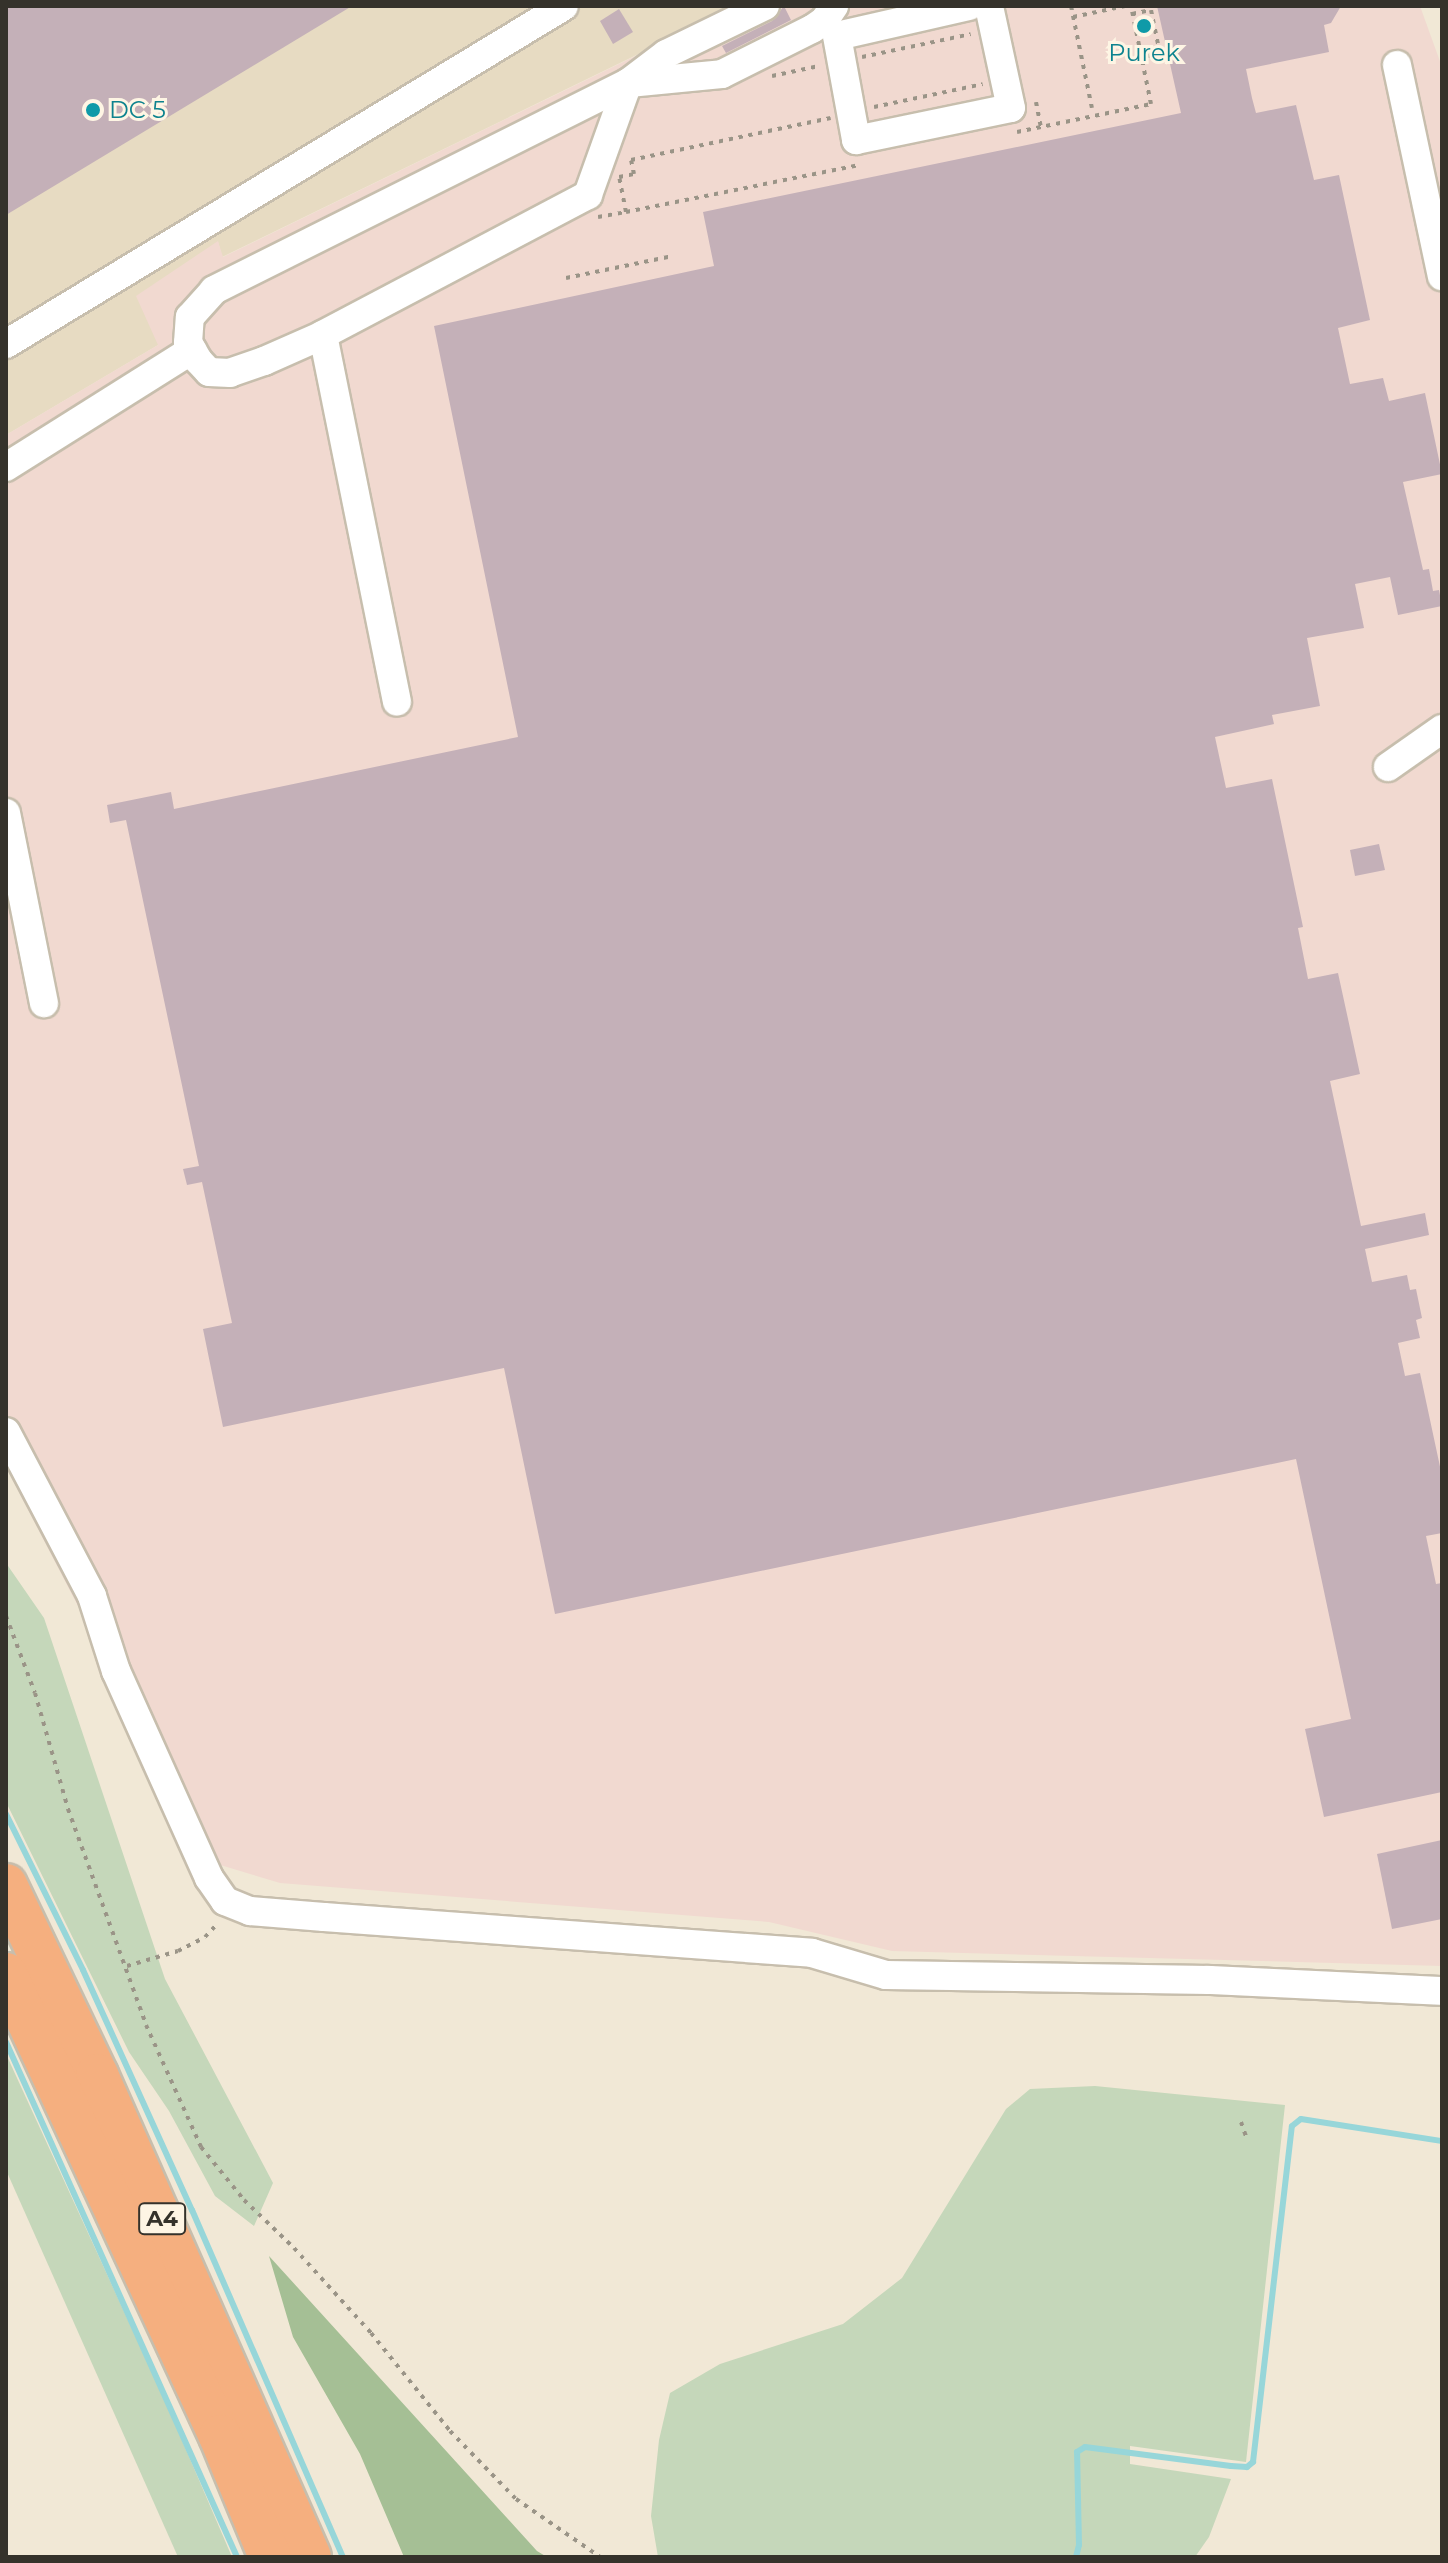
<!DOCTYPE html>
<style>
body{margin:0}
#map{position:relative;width:1448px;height:2563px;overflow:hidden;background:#f1e8d6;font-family:Montserrat,sans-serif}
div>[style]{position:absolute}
.built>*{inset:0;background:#e7dbc2}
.industrial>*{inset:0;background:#f1d9d0}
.green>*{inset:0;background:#c5d7ba}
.forest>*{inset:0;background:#a5bf95}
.stream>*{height:6px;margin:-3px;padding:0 3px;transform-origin:3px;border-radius:3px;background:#97d6d9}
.building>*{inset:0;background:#c4b0b8}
.path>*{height:4px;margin-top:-2px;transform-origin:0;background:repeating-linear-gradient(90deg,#9a9487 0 4px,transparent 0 10px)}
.roads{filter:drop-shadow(2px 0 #c7bead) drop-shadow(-2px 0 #c7bead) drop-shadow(0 2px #c7bead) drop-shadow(0 -2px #c7bead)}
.minor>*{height:28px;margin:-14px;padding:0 14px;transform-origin:14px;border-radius:14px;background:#fff}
.highway>*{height:42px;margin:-21px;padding:0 21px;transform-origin:21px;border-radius:21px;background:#f5af7f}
.dots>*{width:22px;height:22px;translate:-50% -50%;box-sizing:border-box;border:4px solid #fef5e4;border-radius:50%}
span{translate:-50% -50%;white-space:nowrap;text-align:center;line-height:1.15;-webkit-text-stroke:6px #fef5e4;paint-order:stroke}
.shield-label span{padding:2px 6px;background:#fef5e4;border:2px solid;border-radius:6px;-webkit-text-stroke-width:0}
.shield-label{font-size:22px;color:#35322b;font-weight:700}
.culture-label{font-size:24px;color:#0d838f}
.left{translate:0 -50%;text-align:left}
.frame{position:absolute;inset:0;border:8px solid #35322b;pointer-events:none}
</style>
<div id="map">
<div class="built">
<i style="clip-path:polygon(6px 6px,737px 6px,222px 257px,218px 242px,158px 345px,6px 435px)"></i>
</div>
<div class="industrial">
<i style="clip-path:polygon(738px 6px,1420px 6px,1442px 67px,1442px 1966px,892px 1951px,769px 1922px,280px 1883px,217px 1864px,184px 1851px,100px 1675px,80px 1610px,6px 1467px,6px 435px,158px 345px,136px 296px,218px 241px,223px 257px)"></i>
</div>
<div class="green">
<i style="clip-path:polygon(6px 1563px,44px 1618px,165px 1979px,273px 2183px,254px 2226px,215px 2196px,169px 2111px,129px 2052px,6px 1802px)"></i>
<i style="clip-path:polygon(6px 2054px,166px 2403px,232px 2557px,178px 2557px,6px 2170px)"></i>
<i style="clip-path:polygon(1095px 2086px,1285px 2105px,1246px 2462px,1130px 2446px,1130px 2464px,1231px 2479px,1209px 2537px,1195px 2557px,658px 2557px,651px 2516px,659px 2440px,670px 2393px,720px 2364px,843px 2324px,902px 2278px,1006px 2109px,1030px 2089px)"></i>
</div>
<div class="forest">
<i style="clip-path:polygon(269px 2256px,537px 2551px,547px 2557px,404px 2557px,360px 2454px,293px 2337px)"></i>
</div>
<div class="stream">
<i style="left:6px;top:1814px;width:174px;rotate:63.7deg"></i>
<i style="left:83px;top:1970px;width:264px;rotate:65.6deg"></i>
<i style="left:192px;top:2210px;width:378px;rotate:66.5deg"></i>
<i style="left:6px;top:2042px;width:564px;rotate:65.84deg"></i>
<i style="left:1076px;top:2557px;width:12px;rotate:-76deg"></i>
<i style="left:1079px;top:2545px;width:93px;rotate:-91.2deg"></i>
<i style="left:1077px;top:2452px;width:9px;rotate:-32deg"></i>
<i style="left:1085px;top:2447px;width:147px;rotate:7.4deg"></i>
<i style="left:1231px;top:2466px;width:16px;rotate:4deg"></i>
<i style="left:1247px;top:2467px;width:8px;rotate:-40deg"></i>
<i style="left:1253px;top:2462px;width:338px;rotate:-83.4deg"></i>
<i style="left:1292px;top:2126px;width:11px;rotate:-38deg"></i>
<i style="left:1301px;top:2119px;width:143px;rotate:8.9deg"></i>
</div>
<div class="building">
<i style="clip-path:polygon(6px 6px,352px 6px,6px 215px)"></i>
<i style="clip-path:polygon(784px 6px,791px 20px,726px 53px,722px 46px,772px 21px)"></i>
<i style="clip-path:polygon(1157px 6px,1341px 6px,1331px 23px,1324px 25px,1329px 52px,1246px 69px,1252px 98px,1256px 113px,1296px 105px,1314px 180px,1339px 175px,1370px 320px,1338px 328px,1350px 384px,1383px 378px,1389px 401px,1425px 393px,1442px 474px,1403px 482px,1423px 570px,1429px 569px,1433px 591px,1439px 590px,1442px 606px,1398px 615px,1390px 577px,1355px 584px,1364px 628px,1307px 638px,1320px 706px,1272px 715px,1274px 724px,1215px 737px,1226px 788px,1272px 779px,1303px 927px,1298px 928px,1308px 979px,1338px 973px,1360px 1074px,1330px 1081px,1361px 1226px,1425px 1213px,1429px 1235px,1365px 1249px,1372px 1282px,1407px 1275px,1410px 1290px,1416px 1289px,1422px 1318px,1416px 1320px,1420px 1338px,1398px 1343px,1405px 1376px,1420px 1373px,1442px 1476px,1442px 1533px,1426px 1536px,1436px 1584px,1442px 1583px,1442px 1792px,1324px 1817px,1305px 1729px,1351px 1719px,1296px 1459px,555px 1614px,504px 1368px,223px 1427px,203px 1329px,232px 1323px,202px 1182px,187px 1185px,183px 1169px,199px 1166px,126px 820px,110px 823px,107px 805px,171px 792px,174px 809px,518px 737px,434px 326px,714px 266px,703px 212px,1181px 113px)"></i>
<i style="clip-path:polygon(619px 9px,633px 32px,613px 44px,600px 21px)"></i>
<i style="clip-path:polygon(1379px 844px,1385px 870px,1355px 876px,1350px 850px)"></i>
<i style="clip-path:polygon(1442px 1840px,1442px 1919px,1392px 1929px,1377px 1854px)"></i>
</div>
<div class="path">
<i style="left:1071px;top:6px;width:104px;rotate:78.4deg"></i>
<i style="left:1132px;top:14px;width:19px;rotate:-12deg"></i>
<i style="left:1151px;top:10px;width:45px;rotate:78.4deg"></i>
<i style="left:1160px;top:54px;width:18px;rotate:171deg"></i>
<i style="left:1073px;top:17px;width:53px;rotate:-11.9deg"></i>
<i style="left:862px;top:57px;width:111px;rotate:-11.9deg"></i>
<i style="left:772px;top:76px;width:48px;rotate:-12deg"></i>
<i style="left:1036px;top:102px;width:25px;rotate:79deg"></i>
<i style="left:874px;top:107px;width:111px;rotate:-11.9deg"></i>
<i style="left:1017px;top:132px;width:137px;rotate:-11.8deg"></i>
<i style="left:1151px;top:104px;width:100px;rotate:-101.5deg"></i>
<i style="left:626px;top:212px;width:238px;rotate:-11.4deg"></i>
<i style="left:598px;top:217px;width:28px;rotate:-10deg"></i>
<i style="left:626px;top:212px;width:36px;rotate:-101deg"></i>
<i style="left:619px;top:177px;width:15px;rotate:-11deg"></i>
<i style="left:634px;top:174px;width:14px;rotate:-102deg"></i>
<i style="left:631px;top:160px;width:204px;rotate:-11.9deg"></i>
<i style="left:566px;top:278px;width:109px;rotate:-11.6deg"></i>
<i style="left:6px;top:1616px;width:82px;rotate:69.4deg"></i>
<i style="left:35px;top:1693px;width:121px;rotate:74.1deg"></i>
<i style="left:68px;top:1809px;width:230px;rotate:70.1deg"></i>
<i style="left:146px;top:2025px;width:134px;rotate:65.7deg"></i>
<i style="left:201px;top:2147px;width:68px;rotate:50.9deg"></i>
<i style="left:244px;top:2200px;width:69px;rotate:43.8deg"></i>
<i style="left:294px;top:2248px;width:115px;rotate:47.8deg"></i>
<i style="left:371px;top:2333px;width:126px;rotate:51.1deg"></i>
<i style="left:450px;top:2431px;width:95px;rotate:45.9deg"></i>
<i style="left:516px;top:2499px;width:102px;rotate:34.6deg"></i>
<i style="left:127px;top:1966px;width:53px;rotate:-16.4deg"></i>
<i style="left:178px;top:1951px;width:30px;rotate:-27deg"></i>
<i style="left:205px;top:1937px;width:18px;rotate:-47deg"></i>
<i style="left:1241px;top:2122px;width:18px;rotate:71deg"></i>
</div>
<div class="roads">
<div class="minor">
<i style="left:969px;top:6px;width:135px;rotate:167.2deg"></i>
<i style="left:837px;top:36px;width:106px;rotate:79.6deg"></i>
<i style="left:856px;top:140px;width:158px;rotate:-11.7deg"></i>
<i style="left:1011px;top:108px;width:104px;rotate:-102.2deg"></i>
<i style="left:1397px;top:65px;width:216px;rotate:78deg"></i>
<i style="left:628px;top:83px;width:119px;rotate:109.7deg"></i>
<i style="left:588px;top:195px;width:300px;rotate:152.2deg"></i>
<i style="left:323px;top:335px;width:64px;rotate:156.2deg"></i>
<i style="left:264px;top:361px;width:36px;rotate:161deg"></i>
<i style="left:230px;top:373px;width:21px;rotate:-177deg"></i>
<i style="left:209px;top:372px;width:16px;rotate:-133deg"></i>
<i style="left:198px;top:360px;width:20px;rotate:-120deg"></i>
<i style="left:188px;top:343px;width:26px;rotate:-86deg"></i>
<i style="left:190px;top:317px;width:36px;rotate:-48deg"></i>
<i style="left:214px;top:290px;width:463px;rotate:-26.6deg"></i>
<i style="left:628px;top:83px;width:48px;rotate:-37.3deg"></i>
<i style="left:666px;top:54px;width:110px;rotate:-25.9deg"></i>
<i style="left:629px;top:83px;width:93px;rotate:-5.5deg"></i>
<i style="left:722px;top:74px;width:101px;rotate:-26.6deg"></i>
<i style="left:812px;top:29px;width:14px;rotate:-34deg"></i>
<i style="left:824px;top:21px;width:18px;rotate:-56deg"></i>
<i style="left:323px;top:335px;width:374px;rotate:78.6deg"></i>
<i style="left:6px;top:344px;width:652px;rotate:-31.2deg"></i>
<i style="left:6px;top:467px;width:220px;rotate:-32.2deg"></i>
<i style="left:1388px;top:767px;width:66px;rotate:-35.1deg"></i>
<i style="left:6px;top:813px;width:194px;rotate:78.7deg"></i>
<i style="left:6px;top:1432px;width:185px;rotate:62.3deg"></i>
<i style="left:92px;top:1596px;width:79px;rotate:72.3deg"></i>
<i style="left:116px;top:1671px;width:227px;rotate:65.8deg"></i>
<i style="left:209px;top:1878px;width:28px;rotate:55deg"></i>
<i style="left:225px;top:1901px;width:27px;rotate:22deg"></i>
<i style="left:250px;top:1911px;width:74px;rotate:4.6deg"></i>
<i style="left:324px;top:1917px;width:489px;rotate:4.2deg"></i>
<i style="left:812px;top:1953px;width:77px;rotate:16.6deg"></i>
<i style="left:886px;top:1975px;width:323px;rotate:0.9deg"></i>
<i style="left:1209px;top:1980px;width:233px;rotate:2.7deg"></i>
</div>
<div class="highway">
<i style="left:6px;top:1885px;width:211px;rotate:64.4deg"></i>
<i style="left:97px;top:2075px;width:527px;rotate:66.16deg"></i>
<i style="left:6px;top:1974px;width:509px;rotate:65.15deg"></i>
<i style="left:220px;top:2436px;width:131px;rotate:67.5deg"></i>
</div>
</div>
<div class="dots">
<i style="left:1144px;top:26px;background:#0f9aa8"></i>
<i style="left:93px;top:110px;background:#0f9aa8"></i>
</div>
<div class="shield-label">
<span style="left:162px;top:2219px">A4</span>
</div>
<div class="culture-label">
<span style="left:1144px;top:53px">Purek</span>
<span class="left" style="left:109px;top:110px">DC 5</span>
</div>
<div class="frame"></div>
</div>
